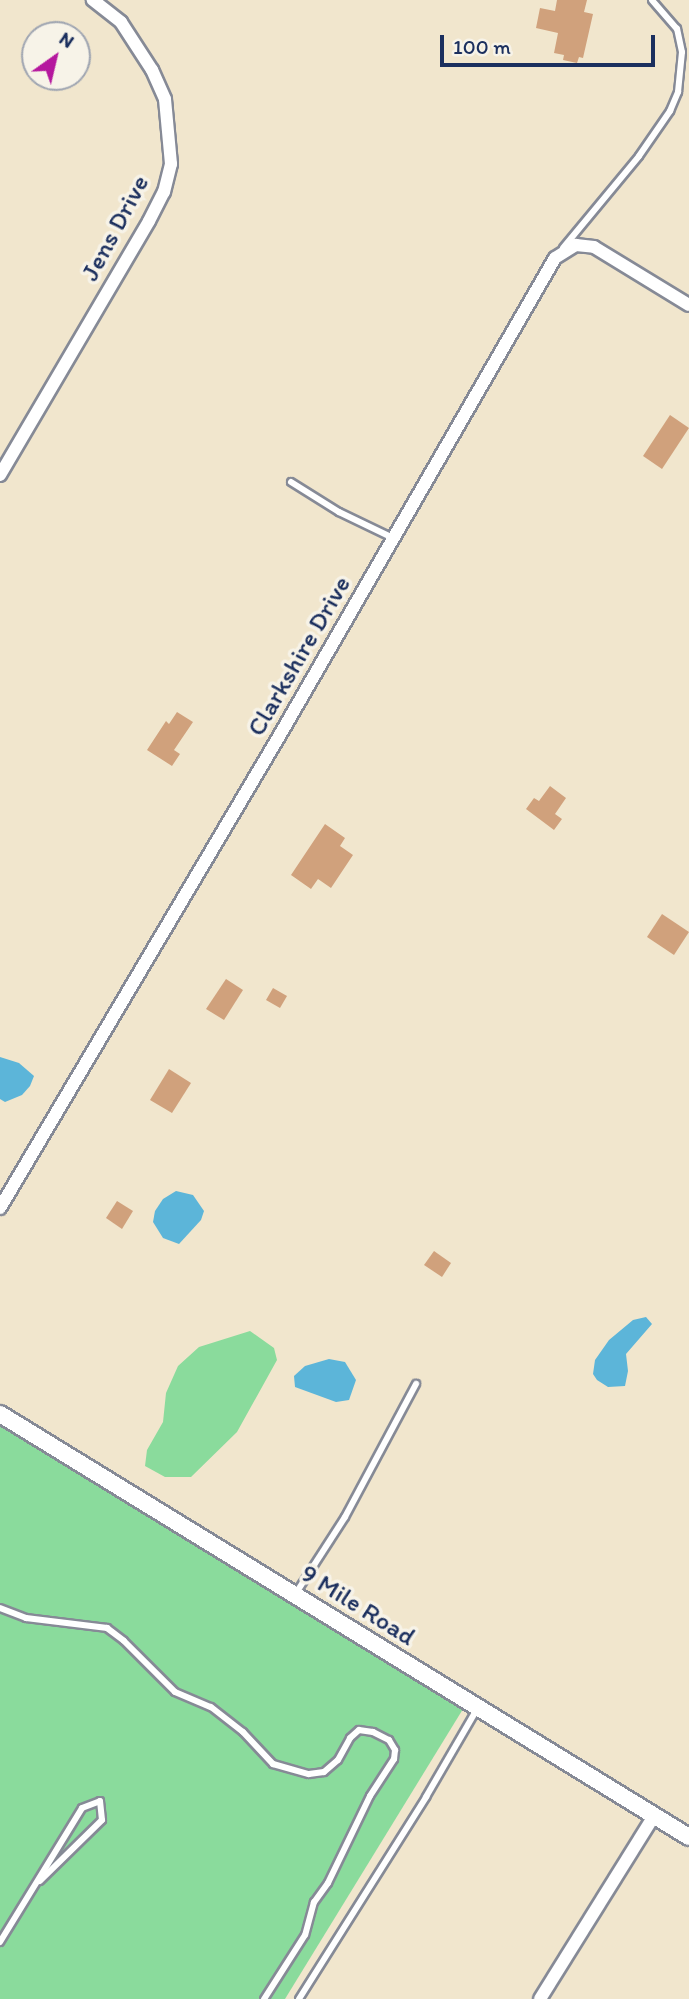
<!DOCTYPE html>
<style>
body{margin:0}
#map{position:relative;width:689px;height:1999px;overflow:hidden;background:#f1e6cd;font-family:Itim,sans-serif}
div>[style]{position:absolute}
.green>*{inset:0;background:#8adb9c}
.water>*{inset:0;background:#5cb5d9}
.building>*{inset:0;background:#d0a17c}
.roads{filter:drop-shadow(2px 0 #868a96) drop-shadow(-2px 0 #868a96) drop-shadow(0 2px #868a96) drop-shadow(0 -2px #868a96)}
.service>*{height:6px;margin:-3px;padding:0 3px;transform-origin:3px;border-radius:3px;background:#fff}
.minor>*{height:12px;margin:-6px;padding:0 6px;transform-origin:6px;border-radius:6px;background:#fff}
.tertiary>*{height:16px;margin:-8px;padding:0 8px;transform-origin:8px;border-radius:8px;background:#fff}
span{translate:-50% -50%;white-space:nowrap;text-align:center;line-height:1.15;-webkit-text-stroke:7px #f7f3e8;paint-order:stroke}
.street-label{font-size:26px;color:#1b2f5e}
.north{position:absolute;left:21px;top:21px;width:70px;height:70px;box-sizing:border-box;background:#f7f3e8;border:2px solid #9fa5b1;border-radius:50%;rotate:34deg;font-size:19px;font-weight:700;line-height:28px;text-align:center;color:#1b2f5e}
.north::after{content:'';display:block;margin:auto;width:24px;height:32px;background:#b5179e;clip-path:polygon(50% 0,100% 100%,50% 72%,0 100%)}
.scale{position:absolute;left:440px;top:35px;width:215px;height:32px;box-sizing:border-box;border:4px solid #1b2f5e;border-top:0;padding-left:9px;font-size:21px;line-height:24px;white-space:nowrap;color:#1b2f5e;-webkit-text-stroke:5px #f7f3e8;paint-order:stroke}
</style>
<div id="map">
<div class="green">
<i style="clip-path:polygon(250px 1331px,274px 1348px,277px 1360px,237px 1432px,191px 1477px,165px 1477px,145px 1466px,147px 1450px,163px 1422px,166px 1393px,178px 1366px,199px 1347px)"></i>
<i style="clip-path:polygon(0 1424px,463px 1709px,285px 1999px,0 1999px)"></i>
</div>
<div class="water">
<i style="clip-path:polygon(0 1057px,19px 1063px,34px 1076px,30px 1086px,22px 1095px,5px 1102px,0 1099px)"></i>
<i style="clip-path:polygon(176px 1191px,193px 1195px,204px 1211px,201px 1220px,179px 1244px,163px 1238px,153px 1222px,155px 1211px,163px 1199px)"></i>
<i style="clip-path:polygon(646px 1317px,652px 1324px,626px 1354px,628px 1371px,625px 1386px,608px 1387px,597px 1380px,593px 1374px,595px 1360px,609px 1340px,633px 1320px)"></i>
<i style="clip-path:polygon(329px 1359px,345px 1362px,356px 1380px,349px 1400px,336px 1402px,295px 1387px,294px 1376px,305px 1366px)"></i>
</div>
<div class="building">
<i style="clip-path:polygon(557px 0,587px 0,584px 12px,593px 14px,583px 58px,579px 57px,577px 63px,563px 60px,564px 55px,554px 53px,558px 33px,536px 28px,540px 8px,555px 11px)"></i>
<i style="clip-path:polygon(670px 415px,689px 428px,662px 469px,643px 456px)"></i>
<i style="clip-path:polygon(177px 712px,193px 722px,174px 750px,180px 754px,172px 766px,147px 750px,166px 721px,169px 724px)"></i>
<i style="clip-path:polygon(550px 786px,566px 798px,555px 814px,562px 819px,554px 830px,526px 809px,534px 798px,539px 801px)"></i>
<i style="clip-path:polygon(325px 824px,345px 838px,340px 846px,353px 855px,331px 888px,318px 879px,311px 889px,291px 875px)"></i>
<i style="clip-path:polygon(662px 914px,689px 932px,674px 955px,647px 937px)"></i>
<i style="clip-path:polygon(226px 979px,243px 990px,224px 1020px,206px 1009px)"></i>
<i style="clip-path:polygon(273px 988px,287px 996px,280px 1008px,266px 1000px)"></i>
<i style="clip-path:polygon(169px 1069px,191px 1083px,172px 1113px,150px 1100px)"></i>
<i style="clip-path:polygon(117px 1201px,133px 1211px,122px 1229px,106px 1218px)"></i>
<i style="clip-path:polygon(434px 1251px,451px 1263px,442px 1277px,424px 1265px)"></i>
</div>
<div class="roads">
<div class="service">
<i style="left:563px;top:248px;width:119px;rotate:-50.4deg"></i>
<i style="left:639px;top:156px;width:55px;rotate:-55.4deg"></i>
<i style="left:670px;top:111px;width:21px;rotate:-67deg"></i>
<i style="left:678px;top:92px;width:40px;rotate:-84.3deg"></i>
<i style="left:682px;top:52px;width:24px;rotate:-102deg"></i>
<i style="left:677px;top:29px;width:38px;rotate:-131deg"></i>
<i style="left:291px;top:482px;width:57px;rotate:32deg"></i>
<i style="left:339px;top:512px;width:60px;rotate:25.7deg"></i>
<i style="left:296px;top:1593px;width:90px;rotate:-57.2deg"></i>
<i style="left:345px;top:1517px;width:151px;rotate:-61.9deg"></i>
<i style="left:0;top:1608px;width:28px;rotate:21deg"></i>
<i style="left:26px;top:1618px;width:82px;rotate:7deg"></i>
<i style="left:107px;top:1628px;width:21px;rotate:37deg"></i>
<i style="left:124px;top:1641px;width:72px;rotate:45deg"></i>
<i style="left:175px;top:1692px;width:39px;rotate:23deg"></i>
<i style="left:211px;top:1707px;width:41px;rotate:38deg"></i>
<i style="left:243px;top:1732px;width:44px;rotate:46.8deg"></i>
<i style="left:273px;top:1764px;width:37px;rotate:16deg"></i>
<i style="left:309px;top:1774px;width:15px;rotate:-8deg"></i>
<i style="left:324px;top:1772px;width:18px;rotate:-41deg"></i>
<i style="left:338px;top:1760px;width:25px;rotate:-61deg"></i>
<i style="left:350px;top:1738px;width:12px;rotate:-42deg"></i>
<i style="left:359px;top:1730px;width:14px;rotate:8deg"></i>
<i style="left:373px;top:1732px;width:18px;rotate:27deg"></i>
<i style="left:389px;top:1740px;width:12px;rotate:59deg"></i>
<i style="left:395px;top:1750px;width:9px;rotate:96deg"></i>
<i style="left:394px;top:1759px;width:44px;rotate:123deg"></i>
<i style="left:370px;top:1796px;width:97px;rotate:115.8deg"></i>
<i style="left:328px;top:1883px;width:24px;rotate:126deg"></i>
<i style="left:314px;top:1902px;width:34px;rotate:105deg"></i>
<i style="left:305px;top:1935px;width:76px;rotate:122.6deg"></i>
<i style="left:0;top:1942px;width:157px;rotate:-58.5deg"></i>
<i style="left:82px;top:1808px;width:19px;rotate:-21deg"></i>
<i style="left:100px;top:1801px;width:19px;rotate:84deg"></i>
<i style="left:102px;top:1820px;width:87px;rotate:135.5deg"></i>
<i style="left:299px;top:1999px;width:239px;rotate:-57.8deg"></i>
<i style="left:426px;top:1797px;width:102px;rotate:-59.9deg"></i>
</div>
<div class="minor">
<i style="left:0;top:475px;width:294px;rotate:-59.6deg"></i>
<i style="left:149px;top:221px;width:33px;rotate:-63deg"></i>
<i style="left:164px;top:192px;width:29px;rotate:-76deg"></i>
<i style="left:171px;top:164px;width:65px;rotate:-95.3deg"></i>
<i style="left:165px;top:99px;width:32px;rotate:-114deg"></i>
<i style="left:152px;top:70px;width:57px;rotate:-122.9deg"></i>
<i style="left:121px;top:22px;width:36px;rotate:-142deg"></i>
<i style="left:0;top:1208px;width:552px;rotate:-59.39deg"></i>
<i style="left:281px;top:733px;width:548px;rotate:-60.02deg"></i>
<i style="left:555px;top:258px;width:25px;rotate:-32deg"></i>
<i style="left:576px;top:245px;width:18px;rotate:6deg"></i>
<i style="left:594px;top:247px;width:111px;rotate:31.4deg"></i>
<i style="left:540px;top:1999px;width:216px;rotate:-58.1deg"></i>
</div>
<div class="tertiary">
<i style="left:0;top:1414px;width:808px;rotate:31.55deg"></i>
</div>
</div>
<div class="street-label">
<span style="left:115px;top:228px;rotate:-62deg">Jens Drive</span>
<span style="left:299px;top:656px;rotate:-60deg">Clarkshire Drive</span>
<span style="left:358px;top:1605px;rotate:32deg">9 Mile Road</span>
</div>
<div class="north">N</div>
<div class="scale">100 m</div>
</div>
